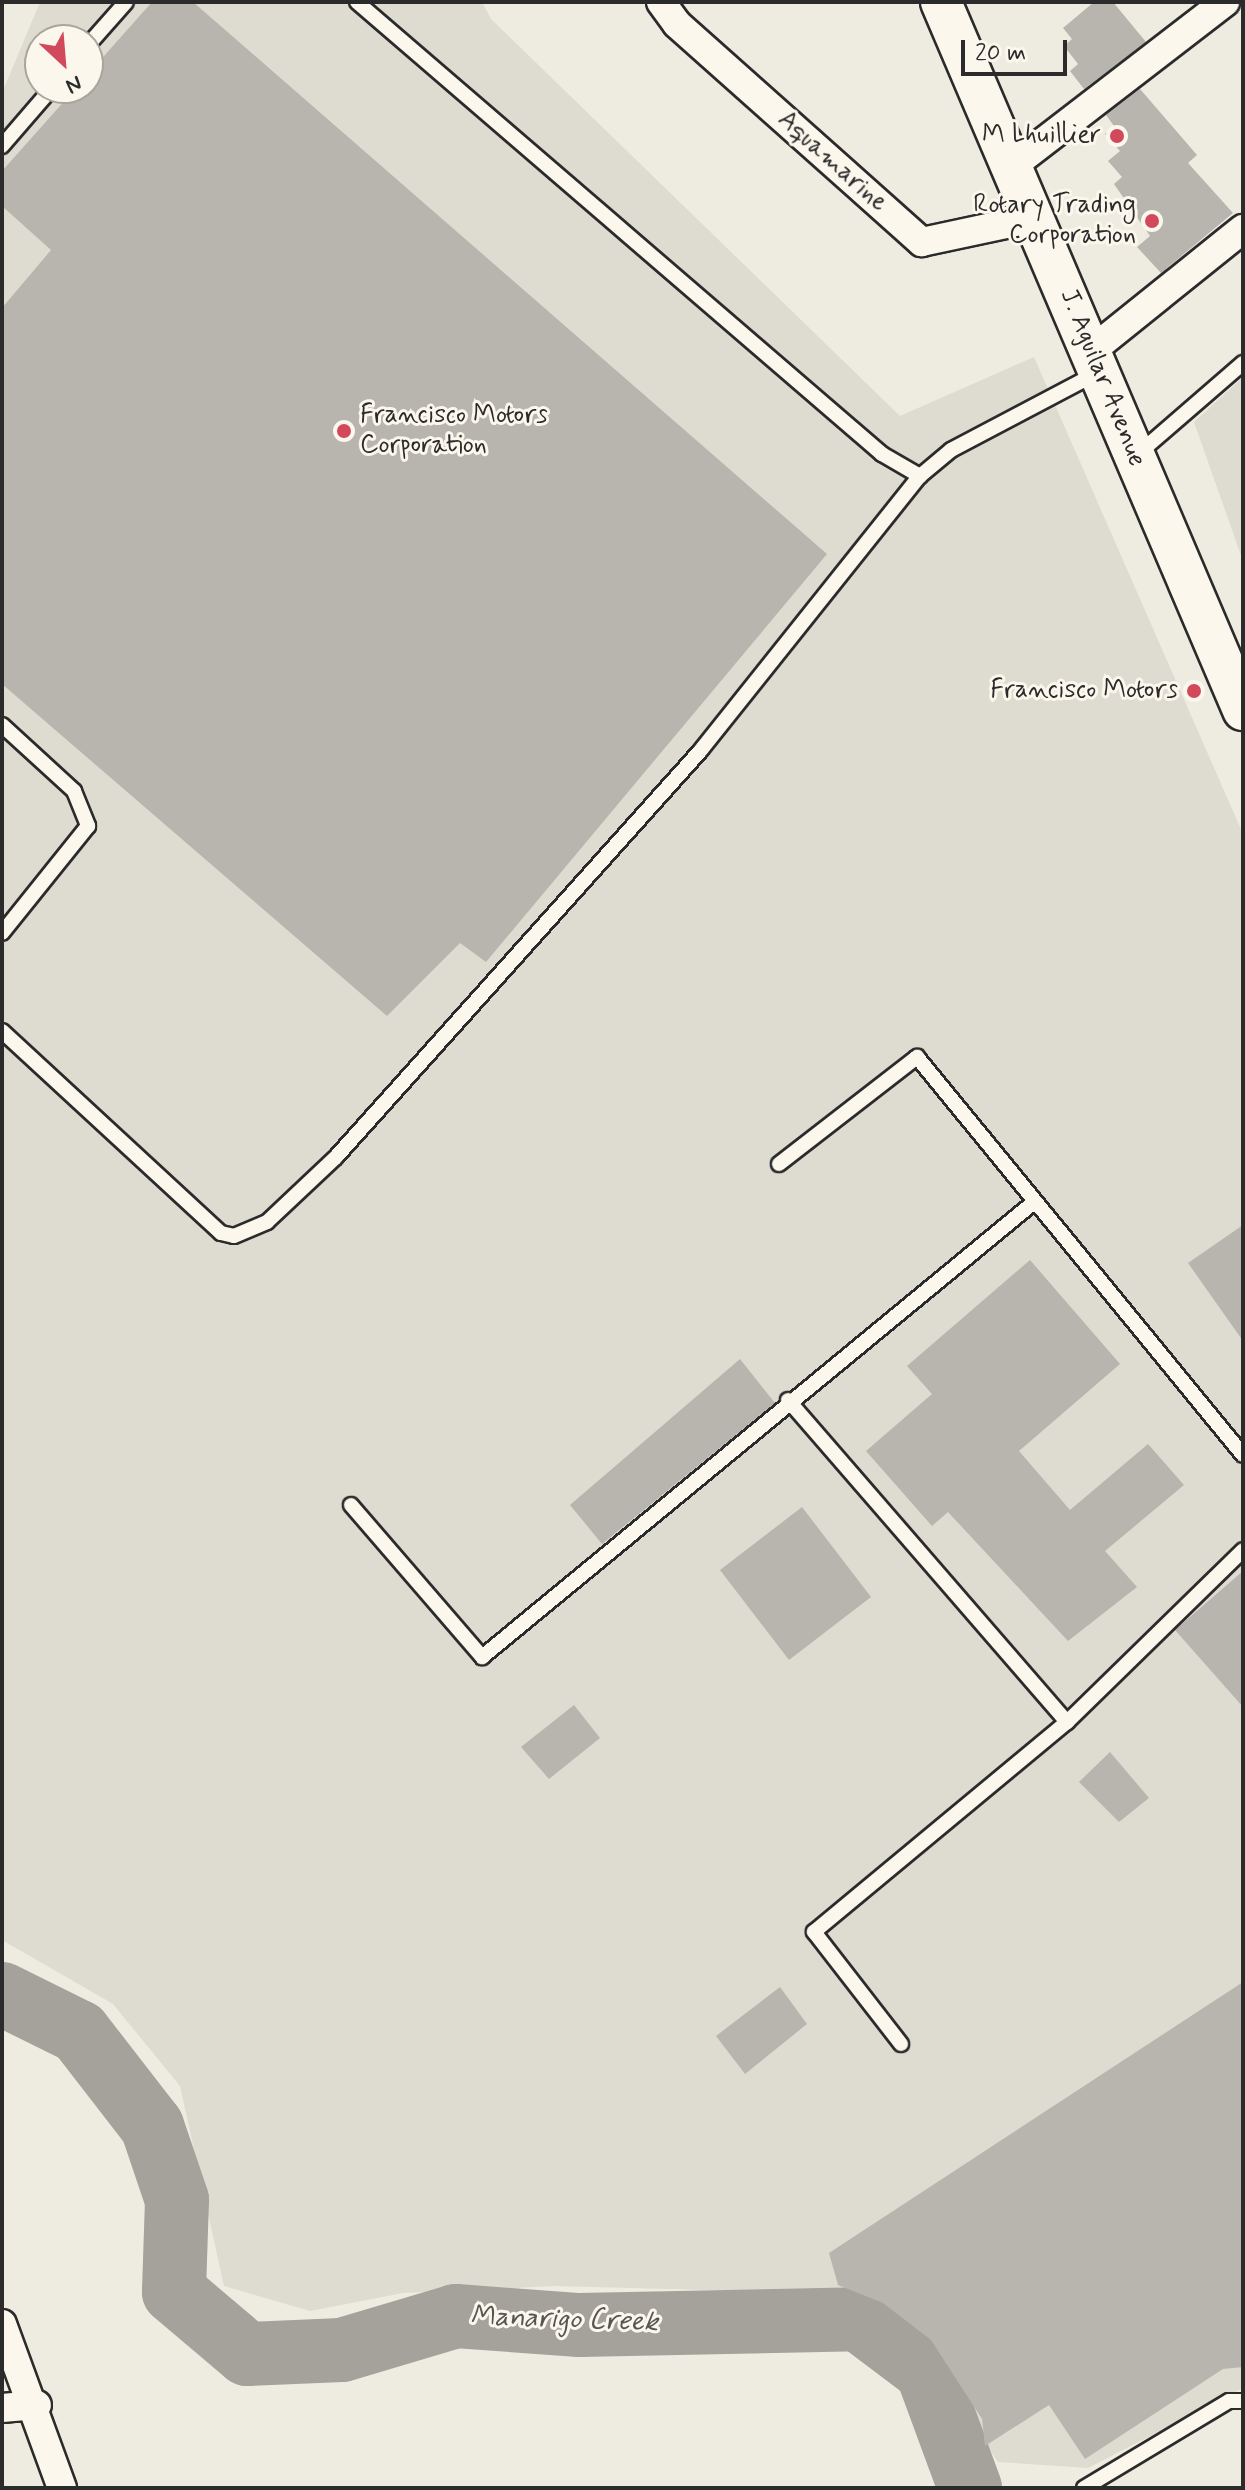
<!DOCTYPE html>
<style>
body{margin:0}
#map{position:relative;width:1245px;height:2490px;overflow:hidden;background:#eeebe0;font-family:Mynerve,sans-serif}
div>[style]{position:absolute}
.built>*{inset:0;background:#dedbd1}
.river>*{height:64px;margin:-32px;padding:0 32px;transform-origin:32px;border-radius:32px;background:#a4a29a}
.building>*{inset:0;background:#b8b5ae}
.roads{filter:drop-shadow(2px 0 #2b2b2b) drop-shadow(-2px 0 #2b2b2b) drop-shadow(0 2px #2b2b2b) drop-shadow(0 -2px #2b2b2b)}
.lane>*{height:14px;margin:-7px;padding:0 7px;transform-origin:7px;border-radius:7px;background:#fbf7ec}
.street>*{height:28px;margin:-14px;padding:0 14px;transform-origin:14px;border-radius:14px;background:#fbf7ec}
.secondary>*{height:40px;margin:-20px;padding:0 20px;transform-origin:20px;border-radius:20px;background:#fbf7ec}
.dots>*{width:22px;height:22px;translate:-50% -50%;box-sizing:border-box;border:4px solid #fbf7ec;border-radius:50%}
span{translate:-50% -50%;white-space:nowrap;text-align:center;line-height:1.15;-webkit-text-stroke:6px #fbf7ec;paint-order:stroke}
.poi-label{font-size:26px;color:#2b2b2b}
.right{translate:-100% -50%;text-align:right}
.left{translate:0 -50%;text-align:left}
.street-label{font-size:26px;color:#2b2b2b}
.water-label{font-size:28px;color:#555552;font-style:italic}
.frame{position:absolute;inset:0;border:4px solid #2b2b2b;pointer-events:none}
.north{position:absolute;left:24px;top:24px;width:80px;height:80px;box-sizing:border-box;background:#fbf7ec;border:2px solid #a8a59f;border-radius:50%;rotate:154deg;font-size:22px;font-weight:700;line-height:32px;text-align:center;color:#2b2b2b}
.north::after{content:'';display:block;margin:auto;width:28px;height:36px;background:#d1495b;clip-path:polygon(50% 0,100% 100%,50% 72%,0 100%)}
.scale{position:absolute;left:961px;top:40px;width:106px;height:36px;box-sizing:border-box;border:4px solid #2b2b2b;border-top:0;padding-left:10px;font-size:24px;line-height:28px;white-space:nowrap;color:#2b2b2b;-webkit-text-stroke:6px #fbf7ec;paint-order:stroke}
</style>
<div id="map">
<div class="built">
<i style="clip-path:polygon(evenodd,40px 2px,482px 2px,491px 19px,900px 416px,1034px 357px,1243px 834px,1243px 2388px,1088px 2468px,998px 2462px,903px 2319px,816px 2293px,555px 2286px,403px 2293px,310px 2311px,224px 2286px,180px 2086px,113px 2004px,2px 1940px,2px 93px,40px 2px,40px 40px,88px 40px,88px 88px,40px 88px,40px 40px)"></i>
<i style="clip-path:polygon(1243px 377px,1243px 561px,1194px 422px)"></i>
</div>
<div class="river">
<i style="left:2px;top:1994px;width:86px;rotate:26.3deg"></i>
<i style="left:79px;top:2032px;width:119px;rotate:52.2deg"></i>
<i style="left:152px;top:2126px;width:78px;rotate:71.3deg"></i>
<i style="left:177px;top:2200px;width:92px;rotate:91.9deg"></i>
<i style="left:174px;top:2292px;width:96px;rotate:40.3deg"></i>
<i style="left:247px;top:2354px;width:95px;rotate:-2.4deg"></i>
<i style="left:342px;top:2350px;width:119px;rotate:-16.6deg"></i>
<i style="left:456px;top:2316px;width:124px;rotate:4.2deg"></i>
<i style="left:580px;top:2325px;width:278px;rotate:-1.2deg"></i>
<i style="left:858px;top:2319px;width:86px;rotate:37deg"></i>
<i style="left:927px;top:2371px;width:125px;rotate:69.8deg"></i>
</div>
<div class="building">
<i style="clip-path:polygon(152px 2px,193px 2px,827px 554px,486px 962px,460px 943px,387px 1016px,2px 684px,2px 308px,51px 250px,2px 206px,2px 171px,76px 88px,88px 88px,88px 74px)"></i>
<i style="clip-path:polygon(1094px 2px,1113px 2px,1146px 42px,1084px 89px,1070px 71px,1078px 64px,1064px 46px,1072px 39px,1063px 28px)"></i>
<i style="clip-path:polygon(1140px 89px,1197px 155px,1188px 163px,1233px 213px,1161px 273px,1137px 247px,1150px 236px,1114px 184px,1122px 177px,1108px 161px,1120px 151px,1105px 134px,1114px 126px,1106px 115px)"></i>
<i style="clip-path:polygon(1243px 1225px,1243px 1341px,1188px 1263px)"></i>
<i style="clip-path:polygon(1030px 1260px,1120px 1364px,1019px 1451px,1070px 1510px,1148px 1444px,1184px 1485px,1105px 1551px,1137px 1587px,1068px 1641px,948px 1512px,932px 1526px,866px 1451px,932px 1394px,907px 1366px)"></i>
<i style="clip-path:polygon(740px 1359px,775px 1403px,602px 1544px,570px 1505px)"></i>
<i style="clip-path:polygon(802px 1507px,871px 1597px,789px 1660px,720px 1570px)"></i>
<i style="clip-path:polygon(1243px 1571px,1243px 1707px,1175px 1630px)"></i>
<i style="clip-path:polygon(574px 1705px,600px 1738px,549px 1779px,521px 1747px)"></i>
<i style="clip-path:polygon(1110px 1752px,1149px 1798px,1119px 1822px,1079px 1782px)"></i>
<i style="clip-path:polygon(1243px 1982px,1243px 2367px,1223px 2369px,1085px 2459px,1049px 2405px,985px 2446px,982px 2419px,931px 2340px,883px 2303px,838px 2285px,829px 2253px)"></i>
<i style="clip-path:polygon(780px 1987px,807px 2024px,745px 2074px,716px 2036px)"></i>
</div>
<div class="roads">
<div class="lane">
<i style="left:357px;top:2px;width:693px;rotate:40.73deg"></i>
<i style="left:882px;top:454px;width:44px;rotate:30.1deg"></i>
<i style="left:88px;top:45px;width:57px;rotate:-48.5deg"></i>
<i style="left:2px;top:146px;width:77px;rotate:-49.2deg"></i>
<i style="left:1138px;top:454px;width:139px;rotate:-40.9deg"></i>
<i style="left:2px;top:725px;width:98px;rotate:42.5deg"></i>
<i style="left:74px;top:791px;width:38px;rotate:68deg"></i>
<i style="left:88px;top:826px;width:137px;rotate:128.8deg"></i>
<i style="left:2px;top:1031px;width:298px;rotate:42.7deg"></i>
<i style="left:221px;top:1233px;width:13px;rotate:13deg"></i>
<i style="left:234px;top:1236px;width:36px;rotate:-23deg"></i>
<i style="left:267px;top:1222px;width:95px;rotate:-43.3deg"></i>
<i style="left:336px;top:1157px;width:547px;rotate:-48.11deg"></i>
<i style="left:701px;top:750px;width:351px;rotate:-51.4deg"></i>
<i style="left:920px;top:476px;width:40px;rotate:-40deg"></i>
<i style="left:951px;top:450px;width:163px;rotate:-27.8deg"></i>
<i style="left:779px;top:1164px;width:175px;rotate:-37.8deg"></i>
<i style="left:917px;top:1057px;width:514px;rotate:50.68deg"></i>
<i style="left:788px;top:1400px;width:426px;rotate:49.1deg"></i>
<i style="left:351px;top:1505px;width:201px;rotate:49.2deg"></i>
<i style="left:482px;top:1657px;width:714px;rotate:-39.49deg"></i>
<i style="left:901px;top:2044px;width:142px;rotate:-127.8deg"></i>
<i style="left:814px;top:1932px;width:329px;rotate:-39.7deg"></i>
<i style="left:1067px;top:1722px;width:246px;rotate:-44.3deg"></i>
<i style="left:1084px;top:2488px;width:169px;rotate:-31deg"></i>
<i style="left:1229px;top:2401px;width:14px"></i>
</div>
<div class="street">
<i style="left:661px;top:2px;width:27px;rotate:54deg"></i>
<i style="left:677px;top:24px;width:328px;rotate:41.7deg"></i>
<i style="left:922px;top:242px;width:115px;rotate:-12.1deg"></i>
<i style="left:1012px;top:166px;width:269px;rotate:-37.6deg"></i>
<i style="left:1091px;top:351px;width:195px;rotate:-38.8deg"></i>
<i style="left:2px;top:2324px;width:175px;rotate:69.9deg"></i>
<i style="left:2px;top:2408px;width:35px;rotate:-5deg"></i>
</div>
<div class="secondary">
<i style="left:941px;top:2px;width:770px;rotate:66.9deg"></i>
</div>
</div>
<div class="dots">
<i style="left:1117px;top:136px;background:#d1495b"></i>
<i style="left:1152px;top:221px;background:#d1495b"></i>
<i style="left:344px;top:431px;background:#d1495b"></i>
<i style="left:1194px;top:691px;background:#d1495b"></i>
</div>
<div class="poi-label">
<span class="right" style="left:1101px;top:136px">M Lhuillier</span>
<span class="right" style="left:1136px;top:221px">Rotary Trading<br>Corporation</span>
<span class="left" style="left:360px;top:431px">Francisco Motors<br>Corporation</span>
<span class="right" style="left:1178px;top:691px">Francisco Motors</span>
</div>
<div class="street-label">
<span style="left:832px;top:162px;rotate:42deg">Aquamarine</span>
<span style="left:1102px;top:378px;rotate:68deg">J. Aguilar Avenue</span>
</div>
<div class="water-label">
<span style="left:564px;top:2320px;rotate:2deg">Manarigo Creek</span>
</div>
<div class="frame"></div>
<div class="north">N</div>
<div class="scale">20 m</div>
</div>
